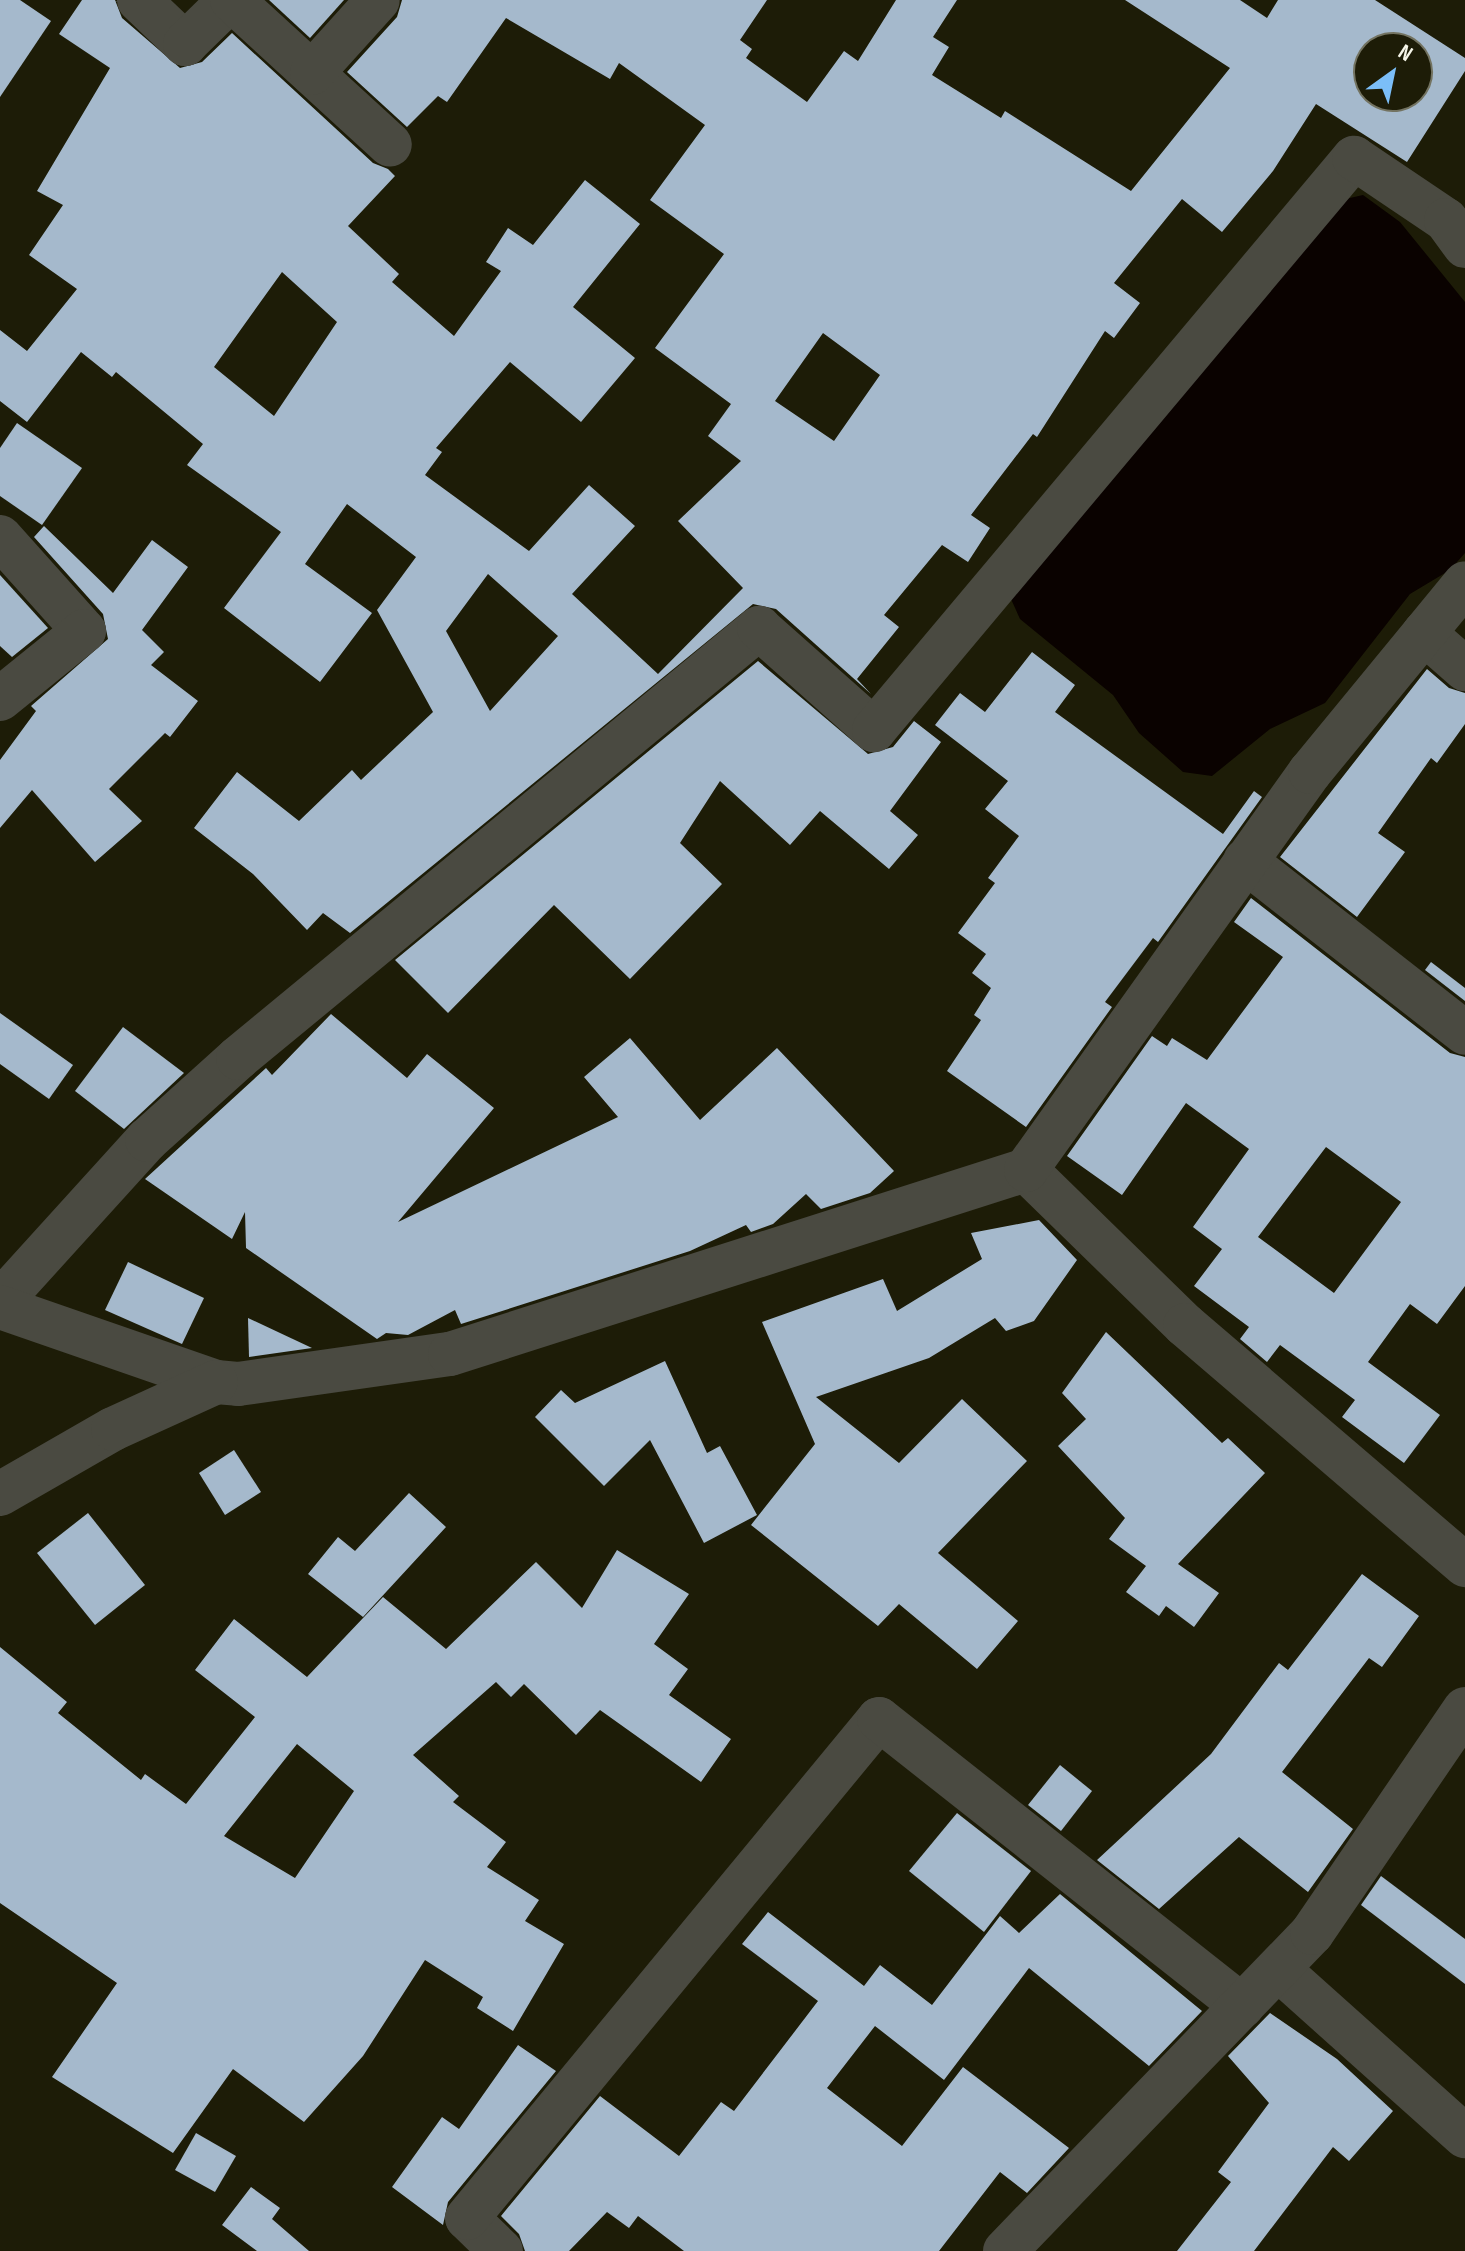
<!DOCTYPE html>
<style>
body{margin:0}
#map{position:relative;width:1465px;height:2251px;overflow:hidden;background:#1d1c07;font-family:"Sofia Sans Condensed",sans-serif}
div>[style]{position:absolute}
.water>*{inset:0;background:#0a0200}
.building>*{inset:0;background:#a5b9cc}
.minor>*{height:44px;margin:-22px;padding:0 22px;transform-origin:22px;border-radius:22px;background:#4a4a41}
span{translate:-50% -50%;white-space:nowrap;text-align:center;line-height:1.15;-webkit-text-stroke:8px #1d1c07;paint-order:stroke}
.north{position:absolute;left:1353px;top:32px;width:80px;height:80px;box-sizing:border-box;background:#1d1c07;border:2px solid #737361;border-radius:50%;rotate:33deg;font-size:22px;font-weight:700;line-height:32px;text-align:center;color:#f5f5e8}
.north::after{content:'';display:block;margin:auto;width:28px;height:36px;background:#7bbef8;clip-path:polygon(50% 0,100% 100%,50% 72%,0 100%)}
</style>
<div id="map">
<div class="water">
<i style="clip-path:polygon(1363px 195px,1400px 222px,1465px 302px,1465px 553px,1450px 570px,1410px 594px,1325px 703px,1270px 729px,1212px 776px,1183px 772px,1139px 733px,1113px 695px,1020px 619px,1006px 588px,1337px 201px)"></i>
</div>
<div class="building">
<i style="clip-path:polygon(0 0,20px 0,51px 21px,0 97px)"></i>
<i style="clip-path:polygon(evenodd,82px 0,115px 0,122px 18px,180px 68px,202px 62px,232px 33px,373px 163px,388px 169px,395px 176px,348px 226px,399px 274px,392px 282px,454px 336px,501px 271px,486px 262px,508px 228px,533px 245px,585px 180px,640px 224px,573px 307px,635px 358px,581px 422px,510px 362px,436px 448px,442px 452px,425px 475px,529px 551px,589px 485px,635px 526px,572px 594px,658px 674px,743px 588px,678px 521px,741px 461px,708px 436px,731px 404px,655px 348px,724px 254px,650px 200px,705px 125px,619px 63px,610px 79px,506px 18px,447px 102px,438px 96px,407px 127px,347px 72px,397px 17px,402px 0,767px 0,740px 40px,752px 49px,746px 58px,807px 102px,844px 51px,858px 61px,896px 0,957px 0,933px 37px,949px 47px,932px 75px,1001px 118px,1005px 111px,1131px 191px,1230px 68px,1125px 0,1240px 0,1267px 18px,1278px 0,1375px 0,1465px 58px,1465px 71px,1407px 162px,1316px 104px,1273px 171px,1222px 232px,1182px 199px,1114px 283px,1140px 303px,1114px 338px,1105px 331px,1037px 437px,1033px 434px,971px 515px,990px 528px,968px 562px,942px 545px,884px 615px,899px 627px,857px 679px,871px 694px,776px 609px,753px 604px,350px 933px,323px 913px,307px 930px,253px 874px,194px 828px,237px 772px,299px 821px,352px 770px,361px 780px,433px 712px,377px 610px,416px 557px,347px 504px,305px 564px,372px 613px,320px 682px,224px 608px,281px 532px,187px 465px,203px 444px,116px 372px,112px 377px,81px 352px,27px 422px,0 401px,0 330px,27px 351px,77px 289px,29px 255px,63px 205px,37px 191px,110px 68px,59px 34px,82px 0,1369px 48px,1417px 48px,1417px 96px,1369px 96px,1369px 48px,82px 0,282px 272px,337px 322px,274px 416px,214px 367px,282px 272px,82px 0,823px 333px,880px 375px,834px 441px,775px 401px,823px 333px,82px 0,488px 574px,558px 636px,490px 711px,446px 631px,488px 574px)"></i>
<i style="clip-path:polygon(269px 0,344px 0,310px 38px)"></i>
<i style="clip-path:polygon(17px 423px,82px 468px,42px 525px,0 496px,0 448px)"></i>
<i style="clip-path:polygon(44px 526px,113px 593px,152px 540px,188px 567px,142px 630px,164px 652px,151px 665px,198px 701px,170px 737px,165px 733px,109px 789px,142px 821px,95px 862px,32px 790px,0 828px,0 760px,36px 711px,31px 706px,108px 639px,103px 614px,34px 537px)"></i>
<i style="clip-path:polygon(0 575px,48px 628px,12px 657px,0 646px)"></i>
<i style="clip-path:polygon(1032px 652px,1075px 685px,1055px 712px,1223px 834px,1254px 791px,1262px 797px,1158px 942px,1153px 938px,1105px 1002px,1112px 1007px,1026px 1127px,947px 1071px,981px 1020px,974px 1015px,991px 988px,972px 973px,986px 954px,958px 933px,995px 883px,988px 878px,1019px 836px,985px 809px,1008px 781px,935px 725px,960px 693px,985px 712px)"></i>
<i style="clip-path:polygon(758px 661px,868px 754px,893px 747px,914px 721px,941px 742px,890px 811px,918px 835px,889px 869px,820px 811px,790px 845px,720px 781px,680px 843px,722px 884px,630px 979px,554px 905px,448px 1013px,395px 960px)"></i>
<i style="clip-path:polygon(1427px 669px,1449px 688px,1465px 693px,1465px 724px,1437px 763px,1431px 758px,1378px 833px,1405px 852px,1357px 917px,1280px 857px)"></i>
<i style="clip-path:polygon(evenodd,1251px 898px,1450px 1053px,1465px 1057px,1465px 1286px,1437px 1324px,1410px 1304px,1368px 1362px,1440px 1415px,1404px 1463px,1342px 1417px,1355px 1400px,1280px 1345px,1267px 1362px,1240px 1339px,1249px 1327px,1194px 1286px,1222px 1249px,1193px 1227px,1249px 1149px,1186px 1103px,1122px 1195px,1067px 1156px,1152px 1036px,1167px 1046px,1172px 1038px,1207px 1060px,1283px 957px,1234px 922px,1251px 898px,1326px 1147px,1401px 1202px,1334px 1293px,1258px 1237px,1326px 1147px)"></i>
<i style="clip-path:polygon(1431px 962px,1465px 988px,1465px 1001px,1425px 970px)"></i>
<i style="clip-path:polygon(0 1013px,73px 1065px,49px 1099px,0 1064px)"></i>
<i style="clip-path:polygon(331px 1014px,407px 1078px,427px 1054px,494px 1108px,398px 1222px,618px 1117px,584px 1077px,630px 1038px,700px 1120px,777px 1048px,894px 1171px,870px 1193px,821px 1209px,806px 1194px,773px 1224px,751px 1232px,746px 1225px,690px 1251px,461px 1324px,455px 1310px,408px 1335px,386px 1333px,377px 1339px,246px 1248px,245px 1212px,232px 1239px,145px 1179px,266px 1068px,272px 1075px)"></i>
<i style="clip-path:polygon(123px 1027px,184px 1073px,124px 1129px,75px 1091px)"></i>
<i style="clip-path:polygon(1039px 1220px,1077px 1260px,1034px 1321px,1006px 1331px,995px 1318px,929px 1358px,816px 1397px,899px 1463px,962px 1399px,1027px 1461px,938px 1553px,1018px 1621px,977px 1669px,899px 1604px,878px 1626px,751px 1525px,815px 1444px,762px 1322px,883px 1279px,897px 1311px,982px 1259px,971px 1233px)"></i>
<i style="clip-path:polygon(128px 1262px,204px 1298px,182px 1344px,105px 1310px)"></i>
<i style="clip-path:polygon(248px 1318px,312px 1348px,249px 1357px)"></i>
<i style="clip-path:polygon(1106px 1332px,1222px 1443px,1228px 1438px,1265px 1473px,1178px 1564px,1219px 1593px,1194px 1627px,1166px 1606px,1159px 1616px,1126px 1592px,1146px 1566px,1109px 1539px,1125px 1518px,1058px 1446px,1086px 1419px,1062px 1393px)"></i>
<i style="clip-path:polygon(665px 1361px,707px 1453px,720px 1446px,757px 1515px,704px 1543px,650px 1440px,604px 1486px,535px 1417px,561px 1390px,575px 1403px)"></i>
<i style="clip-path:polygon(234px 1450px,261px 1492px,225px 1515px,199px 1473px)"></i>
<i style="clip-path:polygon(409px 1493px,446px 1527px,363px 1617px,308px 1574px,338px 1537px,355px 1551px)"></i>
<i style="clip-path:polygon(88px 1513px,145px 1585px,95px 1625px,37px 1553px)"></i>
<i style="clip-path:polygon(evenodd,617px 1550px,689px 1594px,654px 1644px,688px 1669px,669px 1695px,731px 1739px,701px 1782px,600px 1710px,576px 1735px,524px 1684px,511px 1697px,496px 1682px,413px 1755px,459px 1796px,453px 1802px,506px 1842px,487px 1867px,539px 1900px,525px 1921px,564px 1944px,513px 2031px,477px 2008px,483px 1997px,425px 1960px,363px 2056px,304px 2122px,233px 2069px,173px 2153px,52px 2077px,117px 1983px,0 1903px,0 1647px,67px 1702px,58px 1713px,141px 1780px,145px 1774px,186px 1804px,255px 1717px,195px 1670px,234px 1619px,307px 1677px,383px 1597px,446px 1649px,536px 1562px,582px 1608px,617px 1550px,297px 1744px,354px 1791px,295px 1878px,224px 1836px,297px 1744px)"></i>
<i style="clip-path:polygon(1362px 1574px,1419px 1616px,1382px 1667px,1369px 1658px,1282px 1772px,1353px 1829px,1308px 1892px,1239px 1837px,1159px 1909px,1097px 1860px,1211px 1754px,1279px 1663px,1288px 1670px)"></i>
<i style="clip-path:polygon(1060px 1765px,1092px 1791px,1061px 1831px,1028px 1805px)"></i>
<i style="clip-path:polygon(957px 1813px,1031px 1871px,984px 1932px,909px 1871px)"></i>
<i style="clip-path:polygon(1381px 1876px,1465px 1939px,1465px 1984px,1361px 1905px)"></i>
<i style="clip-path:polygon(1060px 1894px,1202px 2011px,1149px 2066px,1029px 1968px,944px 2080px,875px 2026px,827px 2088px,902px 2146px,963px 2067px,1069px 2148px,1027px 2193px,1000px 2172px,939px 2251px,684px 2251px,638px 2216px,629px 2228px,607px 2212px,569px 2251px,525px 2251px,519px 2234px,501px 2216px,600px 2096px,679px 2156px,721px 2102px,734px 2111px,818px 2001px,742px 1944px,768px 1912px,864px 1986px,880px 1965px,932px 2005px,1000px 1916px,1019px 1933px)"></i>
<i style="clip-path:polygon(1270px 2013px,1337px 2059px,1393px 2111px,1349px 2161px,1333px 2147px,1254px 2251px,1177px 2251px,1231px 2182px,1218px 2172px,1269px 2103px,1228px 2056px)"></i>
<i style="clip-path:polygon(518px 2045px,556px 2071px,448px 2202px,443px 2225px,392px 2187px,442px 2117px,459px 2129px)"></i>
<i style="clip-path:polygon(196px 2133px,236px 2156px,215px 2192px,175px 2170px)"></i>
<i style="clip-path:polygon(251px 2187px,280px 2208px,272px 2219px,309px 2251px,257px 2251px,222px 2225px)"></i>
</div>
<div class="minor">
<i style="left:139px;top:0;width:64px;rotate:43.7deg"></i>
<i style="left:185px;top:44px;width:63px;rotate:-44.4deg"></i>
<i style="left:232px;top:0;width:214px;rotate:42.5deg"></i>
<i style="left:312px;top:73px;width:98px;rotate:-47.9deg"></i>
<i style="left:0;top:537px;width:126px;rotate:48.2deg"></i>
<i style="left:84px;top:631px;width:108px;rotate:141deg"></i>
<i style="left:1424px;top:633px;width:55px;rotate:41.3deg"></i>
<i style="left:1245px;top:861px;width:279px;rotate:38deg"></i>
<i style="left:1026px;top:1170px;width:222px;rotate:44.3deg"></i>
<i style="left:1185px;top:1325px;width:369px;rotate:40.6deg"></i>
<i style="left:0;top:1302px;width:219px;rotate:-47.8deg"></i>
<i style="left:147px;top:1140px;width:122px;rotate:-42deg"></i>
<i style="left:238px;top:1058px;width:676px;rotate:-39.53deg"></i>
<i style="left:759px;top:628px;width:154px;rotate:41.6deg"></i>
<i style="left:874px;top:730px;width:747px;rotate:-50deg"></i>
<i style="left:1354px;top:158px;width:111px;rotate:34deg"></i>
<i style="left:1446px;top:220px;width:32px;rotate:54deg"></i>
<i style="left:0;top:1307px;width:229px;rotate:19.1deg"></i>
<i style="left:216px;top:1382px;width:22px;rotate:5deg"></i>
<i style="left:238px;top:1384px;width:214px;rotate:-8.1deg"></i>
<i style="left:450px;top:1354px;width:605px;rotate:-17.72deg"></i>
<i style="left:1026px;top:1170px;width:489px;rotate:-54.5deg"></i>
<i style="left:1310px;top:772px;width:244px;rotate:-50.6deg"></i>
<i style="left:0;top:1494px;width:130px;rotate:-29.9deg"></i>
<i style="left:113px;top:1429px;width:113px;rotate:-24.5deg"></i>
<i style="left:1278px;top:1969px;width:251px;rotate:41.8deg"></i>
<i style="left:501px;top:2251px;width:47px;rotate:-135.9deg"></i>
<i style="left:467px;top:2218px;width:647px;rotate:-50.46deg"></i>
<i style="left:879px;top:1719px;width:463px;rotate:38.3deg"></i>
<i style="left:1005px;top:2251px;width:442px;rotate:-46deg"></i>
<i style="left:1312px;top:1933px;width:271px;rotate:-55.7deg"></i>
</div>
<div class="north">N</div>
</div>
